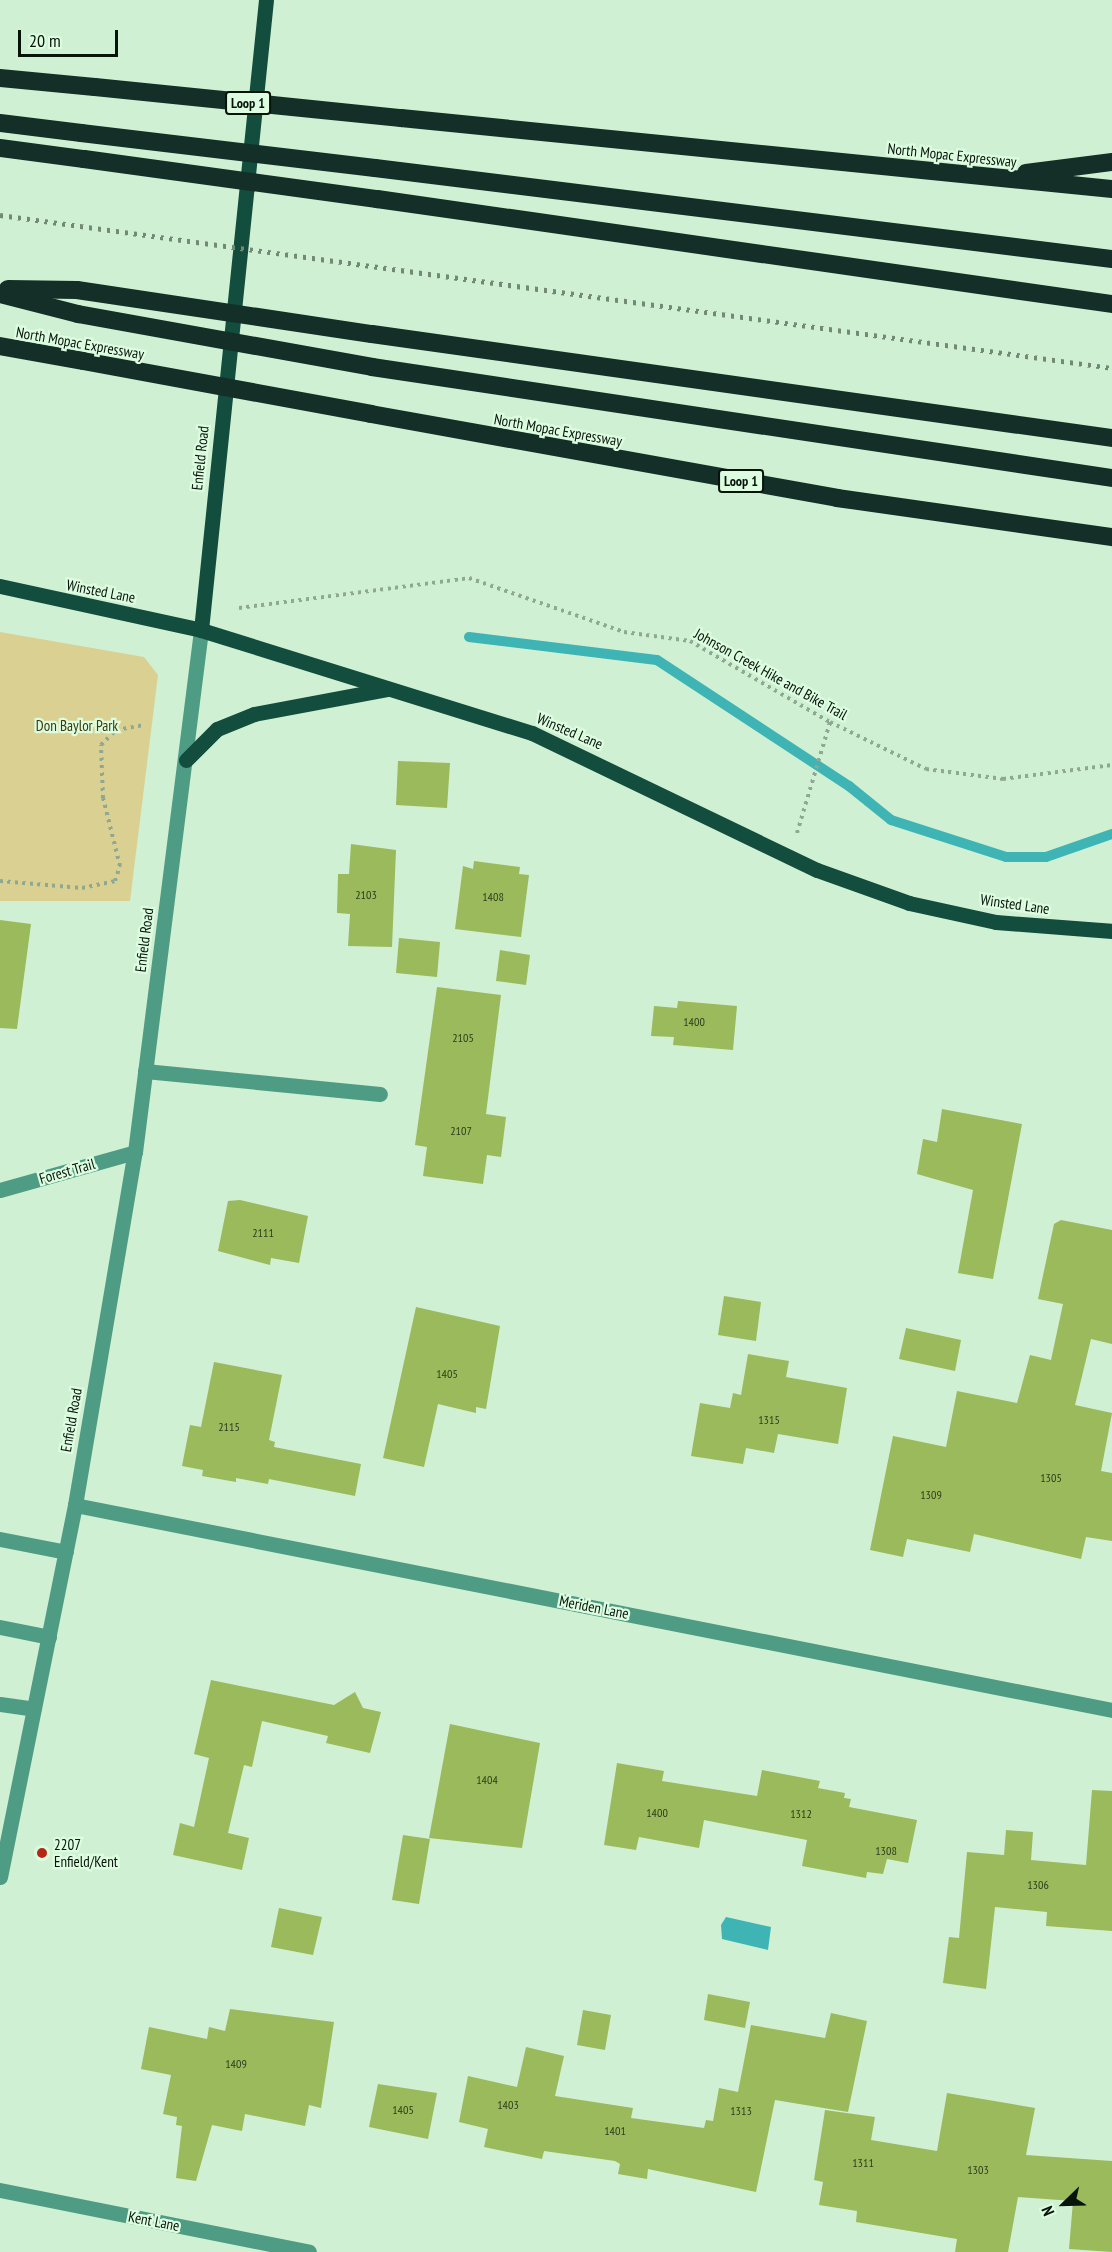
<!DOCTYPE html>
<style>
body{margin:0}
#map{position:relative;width:1112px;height:2252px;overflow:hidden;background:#d0f0d4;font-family:"PT Sans Narrow",sans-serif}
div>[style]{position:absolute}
.green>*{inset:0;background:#d9d091}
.water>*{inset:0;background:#3fb4b5}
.stream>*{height:10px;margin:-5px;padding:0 5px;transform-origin:5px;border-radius:5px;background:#3fb4b5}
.building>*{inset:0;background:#9aba5b}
.path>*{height:4px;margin-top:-2px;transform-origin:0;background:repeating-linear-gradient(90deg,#8fa892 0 3px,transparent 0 7.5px)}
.minor>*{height:15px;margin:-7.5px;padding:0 7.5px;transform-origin:7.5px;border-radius:7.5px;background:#4f9c85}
.major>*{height:15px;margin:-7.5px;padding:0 7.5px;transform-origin:7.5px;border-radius:7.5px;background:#134d3e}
.highway>*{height:18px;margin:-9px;padding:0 9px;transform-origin:9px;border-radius:9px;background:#132f27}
.rail>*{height:4.5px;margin-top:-2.25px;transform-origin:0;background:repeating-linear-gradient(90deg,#738976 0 3px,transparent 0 9px)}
.highway-bridge>*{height:18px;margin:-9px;padding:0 9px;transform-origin:9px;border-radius:9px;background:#132f27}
.dots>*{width:16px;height:16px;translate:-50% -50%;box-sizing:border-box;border:3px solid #ddfde1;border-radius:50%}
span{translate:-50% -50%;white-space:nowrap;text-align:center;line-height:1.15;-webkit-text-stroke:4.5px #ddfde1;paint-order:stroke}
.number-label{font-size:12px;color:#2c3d1e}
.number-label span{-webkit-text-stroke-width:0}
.shield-label span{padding:2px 4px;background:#ddfde1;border:2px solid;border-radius:4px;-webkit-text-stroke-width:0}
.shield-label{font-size:14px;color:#08130a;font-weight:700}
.street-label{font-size:15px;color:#08130a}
.park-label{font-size:15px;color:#3e3709}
.poi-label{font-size:15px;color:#08130a}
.left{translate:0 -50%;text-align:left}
.north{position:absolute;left:1034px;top:2174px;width:60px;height:60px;-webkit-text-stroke:4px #ddfde1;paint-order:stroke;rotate:247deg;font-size:16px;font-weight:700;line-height:24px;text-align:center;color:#08130a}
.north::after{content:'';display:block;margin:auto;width:21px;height:27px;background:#08130a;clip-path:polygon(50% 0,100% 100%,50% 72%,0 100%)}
.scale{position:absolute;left:18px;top:30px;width:100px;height:27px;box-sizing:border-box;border:3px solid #08130a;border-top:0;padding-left:8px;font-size:18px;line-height:21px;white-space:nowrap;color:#08130a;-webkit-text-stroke:4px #ddfde1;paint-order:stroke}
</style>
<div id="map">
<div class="green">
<i style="clip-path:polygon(0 632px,144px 657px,158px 675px,130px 901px,0 901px)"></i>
</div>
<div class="water">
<i style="clip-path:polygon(726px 1917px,771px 1927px,768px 1950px,722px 1939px,721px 1925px)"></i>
</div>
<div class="stream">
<i style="left:469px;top:637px;width:189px;rotate:7deg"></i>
<i style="left:657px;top:660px;width:230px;rotate:33.3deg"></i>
<i style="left:849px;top:786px;width:54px;rotate:39deg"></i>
<i style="left:891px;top:820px;width:121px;rotate:17.8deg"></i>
<i style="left:1006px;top:857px;width:40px"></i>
<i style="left:1046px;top:857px;width:70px;rotate:-19.2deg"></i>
</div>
<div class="building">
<i style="clip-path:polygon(398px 761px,450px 763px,447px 808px,396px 805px)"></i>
<i style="clip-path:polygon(351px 844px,396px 850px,392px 947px,348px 946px,350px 914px,337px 913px,338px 874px,349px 874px)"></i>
<i style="clip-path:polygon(474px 861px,520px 867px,519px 874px,529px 875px,521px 937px,455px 929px,463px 866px,473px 869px)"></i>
<i style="clip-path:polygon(0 920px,31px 924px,17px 1029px,0 1028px)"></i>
<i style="clip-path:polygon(399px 938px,440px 942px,437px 977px,396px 973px)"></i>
<i style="clip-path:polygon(500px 950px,530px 955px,526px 985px,496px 981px)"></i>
<i style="clip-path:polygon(437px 987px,501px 995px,486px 1114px,506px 1117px,501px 1157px,487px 1155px,483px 1184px,423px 1176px,427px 1147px,415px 1145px)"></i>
<i style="clip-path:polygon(678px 1001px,737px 1006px,733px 1050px,673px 1045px,674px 1037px,651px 1036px,654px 1006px,677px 1008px)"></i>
<i style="clip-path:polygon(942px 1109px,1022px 1124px,993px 1279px,958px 1273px,973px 1190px,917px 1174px,923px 1139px,937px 1142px)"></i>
<i style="clip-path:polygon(240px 1200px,308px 1216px,299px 1263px,271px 1258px,270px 1265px,218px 1251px,228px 1201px)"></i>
<i style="clip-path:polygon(1061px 1220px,1112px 1230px,1112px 1344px,1091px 1339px,1075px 1405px,1112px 1413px,1101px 1471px,1112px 1473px,1112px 1541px,1086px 1537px,1081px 1559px,974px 1534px,970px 1552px,907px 1539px,903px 1557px,870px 1550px,893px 1436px,946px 1447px,957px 1391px,1017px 1403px,1030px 1355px,1051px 1360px,1063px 1304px,1038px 1299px,1054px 1224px)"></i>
<i style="clip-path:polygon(724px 1296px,761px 1302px,756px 1341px,718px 1335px)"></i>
<i style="clip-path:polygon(416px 1307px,500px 1326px,486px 1409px,476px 1407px,476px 1413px,438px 1404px,424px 1467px,383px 1458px)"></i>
<i style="clip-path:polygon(906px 1328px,961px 1340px,955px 1371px,899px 1359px)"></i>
<i style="clip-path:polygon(748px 1354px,789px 1361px,786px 1377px,847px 1388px,838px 1444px,778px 1434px,774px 1453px,746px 1448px,743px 1464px,691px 1456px,700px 1403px,730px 1408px,733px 1393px,741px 1395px)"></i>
<i style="clip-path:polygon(214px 1362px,282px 1375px,269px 1440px,275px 1442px,274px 1447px,361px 1464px,355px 1496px,269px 1479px,268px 1484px,236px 1478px,236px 1482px,202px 1476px,203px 1470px,182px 1466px,190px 1425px,201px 1427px)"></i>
<i style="clip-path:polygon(211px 1680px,334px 1705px,355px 1692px,363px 1708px,381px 1712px,370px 1753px,326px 1743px,328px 1736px,262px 1721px,252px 1767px,244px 1765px,228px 1833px,249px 1838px,242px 1870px,173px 1855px,180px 1823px,194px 1827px,209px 1758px,194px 1754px)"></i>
<i style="clip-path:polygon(450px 1724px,540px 1743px,522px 1848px,429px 1838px)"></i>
<i style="clip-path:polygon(617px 1763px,664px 1771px,662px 1781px,757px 1796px,762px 1770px,820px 1781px,818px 1788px,845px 1793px,844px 1798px,851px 1799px,849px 1807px,917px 1820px,908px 1863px,887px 1859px,883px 1874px,867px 1872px,866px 1878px,802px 1866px,807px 1840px,704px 1820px,699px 1848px,639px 1837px,636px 1850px,604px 1845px)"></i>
<i style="clip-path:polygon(1092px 1790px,1112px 1791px,1112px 1931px,1046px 1926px,1047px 1912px,995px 1907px,986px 1989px,943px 1983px,949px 1937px,959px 1938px,967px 1852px,1004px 1855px,1006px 1830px,1033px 1832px,1031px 1860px,1086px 1865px)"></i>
<i style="clip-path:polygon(403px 1835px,430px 1839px,419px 1904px,392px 1900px)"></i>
<i style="clip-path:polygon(279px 1908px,322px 1917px,313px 1955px,271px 1947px)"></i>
<i style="clip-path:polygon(708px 1994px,750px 2002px,745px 2028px,704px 2020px)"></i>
<i style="clip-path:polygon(230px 2009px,334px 2022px,321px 2108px,309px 2105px,305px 2126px,245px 2114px,242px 2131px,212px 2125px,196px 2181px,176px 2178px,182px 2126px,176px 2125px,177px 2117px,163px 2114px,171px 2075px,141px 2069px,149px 2027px,207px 2039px,209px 2027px,225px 2031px)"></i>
<i style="clip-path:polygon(583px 2010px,611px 2015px,605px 2050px,577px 2045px)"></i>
<i style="clip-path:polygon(831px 2013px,867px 2021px,848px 2112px,775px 2100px,756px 2192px,648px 2169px,647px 2179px,618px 2174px,620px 2164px,615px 2161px,544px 2151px,542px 2159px,484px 2147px,488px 2129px,459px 2122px,468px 2076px,517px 2087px,526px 2047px,564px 2056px,555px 2096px,633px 2108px,631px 2118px,704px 2128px,706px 2120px,713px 2121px,719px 2088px,738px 2092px,751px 2025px,825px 2038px)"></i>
<i style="clip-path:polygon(378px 2084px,437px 2093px,428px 2139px,369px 2127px)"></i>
<i style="clip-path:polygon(947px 2093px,1035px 2108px,1026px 2155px,1112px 2161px,1112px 2252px,1069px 2249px,1073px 2201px,1018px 2197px,1008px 2252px,955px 2252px,957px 2239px,856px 2222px,857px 2211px,819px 2205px,823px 2182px,814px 2180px,825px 2110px,875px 2117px,871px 2140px,937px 2151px)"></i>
</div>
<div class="path">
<i style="left:239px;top:608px;width:232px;rotate:-7.4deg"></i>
<i style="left:469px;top:578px;width:164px;rotate:19.2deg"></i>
<i style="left:624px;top:632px;width:67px;rotate:7.8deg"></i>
<i style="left:690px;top:641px;width:162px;rotate:30.1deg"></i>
<i style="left:830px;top:722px;width:107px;rotate:26.1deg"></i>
<i style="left:926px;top:769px;width:78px;rotate:7.4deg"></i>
<i style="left:1003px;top:779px;width:110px;rotate:-7.3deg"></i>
<i style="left:797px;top:833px;width:116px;rotate:-73.4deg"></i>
<i style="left:0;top:881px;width:82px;rotate:4.9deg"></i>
<i style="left:82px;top:888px;width:34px;rotate:-12deg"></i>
<i style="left:115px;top:881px;width:16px;rotate:-72deg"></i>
<i style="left:120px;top:866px;width:70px;rotate:-104deg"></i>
<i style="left:103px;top:798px;width:53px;rotate:-92.2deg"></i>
<i style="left:101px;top:745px;width:21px;rotate:-45deg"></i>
<i style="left:116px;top:730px;width:28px;rotate:-10deg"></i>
</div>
<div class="minor">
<i style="left:145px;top:1071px;width:236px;rotate:5.6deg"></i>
<i style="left:0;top:1190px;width:140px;rotate:-15.7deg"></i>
<i style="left:75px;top:1505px;width:1057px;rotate:11.18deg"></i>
<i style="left:0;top:1539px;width:67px;rotate:11.1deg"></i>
<i style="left:0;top:1627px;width:50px;rotate:11.5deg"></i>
<i style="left:0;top:1704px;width:34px;rotate:8deg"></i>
<i style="left:0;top:1877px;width:379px;rotate:-78.6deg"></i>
<i style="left:75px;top:1505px;width:358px;rotate:-80.4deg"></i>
<i style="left:135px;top:1152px;width:526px;rotate:-82.79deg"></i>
<i style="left:0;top:2190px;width:315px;rotate:11.3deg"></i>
</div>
<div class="major">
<i style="left:0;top:586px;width:206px;rotate:12.3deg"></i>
<i style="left:201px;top:630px;width:347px;rotate:17.3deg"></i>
<i style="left:532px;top:733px;width:316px;rotate:25.7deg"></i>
<i style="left:817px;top:870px;width:98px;rotate:19.7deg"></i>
<i style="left:909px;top:903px;width:89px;rotate:12.3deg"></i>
<i style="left:996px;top:922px;width:116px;rotate:4.4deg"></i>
<i style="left:201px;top:630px;width:633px;rotate:-84.11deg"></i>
<i style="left:186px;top:760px;width:44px;rotate:-45deg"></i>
<i style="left:217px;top:729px;width:40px;rotate:-22deg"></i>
<i style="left:254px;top:714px;width:135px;rotate:-10.6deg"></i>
</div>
<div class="highway">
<i style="left:0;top:78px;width:95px;rotate:5.4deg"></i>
<i style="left:401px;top:118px;width:715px;rotate:5.7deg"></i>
<i style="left:0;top:123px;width:82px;rotate:7deg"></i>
<i style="left:0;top:148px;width:85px;rotate:7.5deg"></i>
<i style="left:375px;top:168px;width:743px;rotate:7.04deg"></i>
<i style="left:1026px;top:173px;width:87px;rotate:-7.3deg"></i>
<i style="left:377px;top:199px;width:742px;rotate:8.13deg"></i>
<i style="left:8px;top:289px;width:69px;rotate:0.8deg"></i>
<i style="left:0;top:294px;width:81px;rotate:14.4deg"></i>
<i style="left:372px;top:334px;width:747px;rotate:8deg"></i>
<i style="left:0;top:346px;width:84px;rotate:10.2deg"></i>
<i style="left:372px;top:367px;width:748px;rotate:8.53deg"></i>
<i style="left:371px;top:414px;width:474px;rotate:10.2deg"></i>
<i style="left:837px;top:498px;width:278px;rotate:8.1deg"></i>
</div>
<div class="rail">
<i style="left:0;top:215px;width:1122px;rotate:7.83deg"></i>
</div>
<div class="highway-bridge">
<i style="left:95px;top:87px;width:308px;rotate:5.8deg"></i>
<i style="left:81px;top:133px;width:296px;rotate:6.8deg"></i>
<i style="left:84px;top:159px;width:296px;rotate:7.8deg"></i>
<i style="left:77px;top:290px;width:298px;rotate:8.5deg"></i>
<i style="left:78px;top:314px;width:299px;rotate:10.2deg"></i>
<i style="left:83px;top:361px;width:293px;rotate:10.4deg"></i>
</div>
<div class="dots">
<i style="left:42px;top:1853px;background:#b52816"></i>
</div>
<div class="number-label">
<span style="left:366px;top:895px">2103</span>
<span style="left:493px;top:897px">1408</span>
<span style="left:694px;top:1022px">1400</span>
<span style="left:463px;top:1038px">2105</span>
<span style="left:461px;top:1131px">2107</span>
<span style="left:263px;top:1233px">2111</span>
<span style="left:447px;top:1374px">1405</span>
<span style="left:769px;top:1420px">1315</span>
<span style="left:229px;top:1427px">2115</span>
<span style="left:1051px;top:1478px">1305</span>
<span style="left:931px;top:1495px">1309</span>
<span style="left:487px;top:1780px">1404</span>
<span style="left:657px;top:1813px">1400</span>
<span style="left:801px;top:1814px">1312</span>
<span style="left:886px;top:1851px">1308</span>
<span style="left:1038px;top:1885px">1306</span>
<span style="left:236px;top:2064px">1409</span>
<span style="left:508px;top:2105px">1403</span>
<span style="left:403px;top:2110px">1405</span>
<span style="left:741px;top:2111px">1313</span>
<span style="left:615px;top:2131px">1401</span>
<span style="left:863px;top:2163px">1311</span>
<span style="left:978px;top:2170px">1303</span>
</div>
<div class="shield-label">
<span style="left:248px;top:103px">Loop 1</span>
<span style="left:741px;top:481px">Loop 1</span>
</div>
<div class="street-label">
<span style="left:952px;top:155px;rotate:6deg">North Mopac Expressway</span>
<span style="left:80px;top:343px;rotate:10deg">North Mopac Expressway</span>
<span style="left:558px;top:430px;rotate:10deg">North Mopac Expressway</span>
<span style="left:200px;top:458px;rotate:-84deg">Enfield Road</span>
<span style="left:101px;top:591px;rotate:11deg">Winsted Lane</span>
<span style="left:771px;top:674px;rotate:29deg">Johnson Creek Hike and Bike Trail</span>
<span style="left:570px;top:731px;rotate:23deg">Winsted Lane</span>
<span style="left:1015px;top:904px;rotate:8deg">Winsted Lane</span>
<span style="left:144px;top:940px;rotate:-83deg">Enfield Road</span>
<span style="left:67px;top:1171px;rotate:-16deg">Forest Trail</span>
<span style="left:71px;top:1420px;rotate:-80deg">Enfield Road</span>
<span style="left:594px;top:1607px;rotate:11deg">Meriden Lane</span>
<span style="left:154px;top:2221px;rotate:11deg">Kent Lane</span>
</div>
<div class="park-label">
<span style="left:77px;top:726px">Don Baylor Park</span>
</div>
<div class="poi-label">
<span class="left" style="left:54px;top:1853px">2207<br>Enfield/Kent</span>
</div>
<div class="north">N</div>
<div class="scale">20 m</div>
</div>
